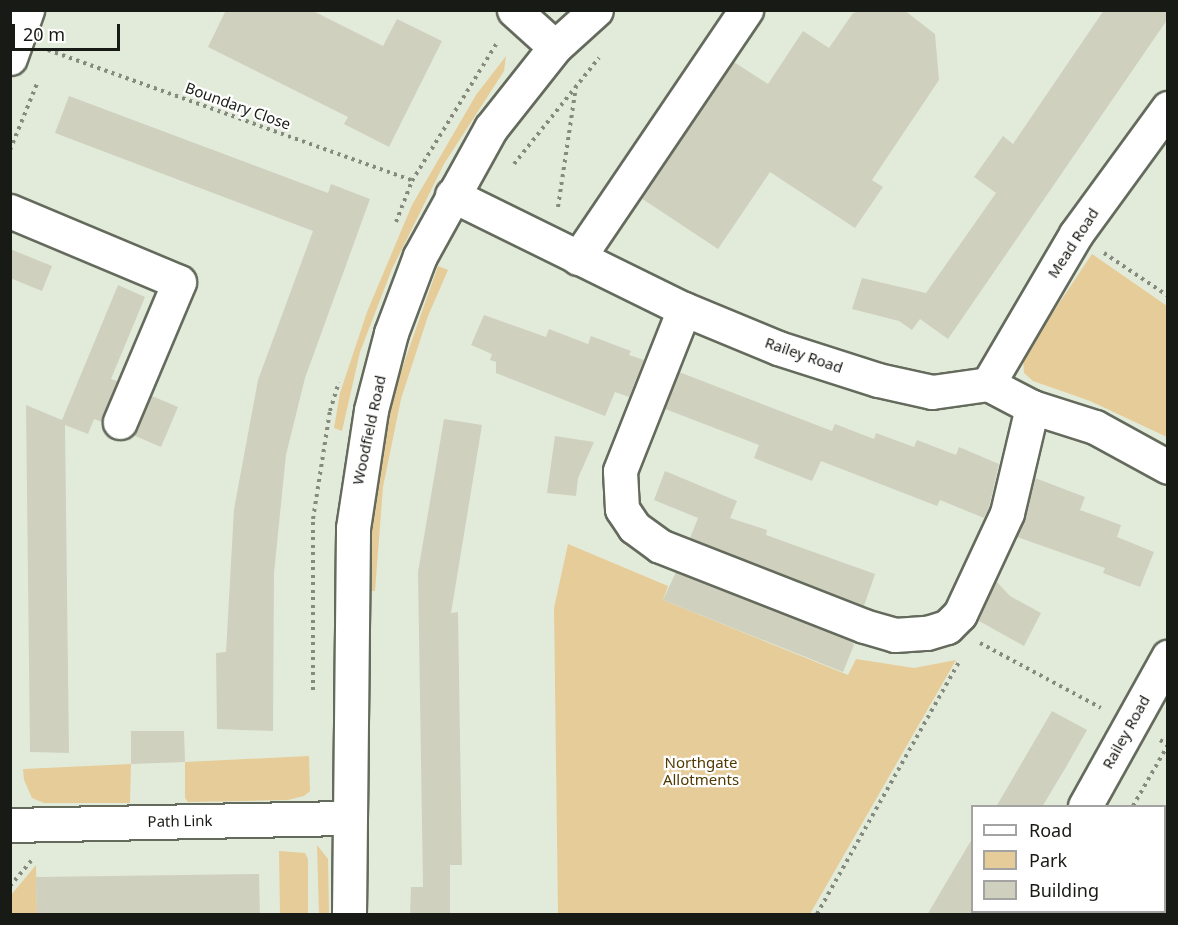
<!DOCTYPE html>
<style>
body{margin:0}
#map{position:relative;width:1178px;height:925px;overflow:hidden;background:#e2ebda;font-family:"Noto Sans",sans-serif}
div>[style]{position:absolute}
.green>*{inset:0;background:#e6cc98}
.building>*{inset:0;background:#d0d0bf}
.path>*{height:4px;margin-top:-2px;transform-origin:0;background:repeating-linear-gradient(90deg,#848a7e 0 3px,transparent 0 7.5px)}
.roads{filter:drop-shadow(2px 0 #646b5d) drop-shadow(-2px 0 #646b5d) drop-shadow(0 2px #646b5d) drop-shadow(0 -2px #646b5d)}
.minor>*{height:33px;margin:-16.5px;padding:0 16.5px;transform-origin:16.5px;border-radius:16.5px;background:#fff}
span{translate:-50% -50%;white-space:nowrap;text-align:center;line-height:1.15;-webkit-text-stroke:4.5px #fff;paint-order:stroke}
.street-label{font-size:15px;color:#181b15}
.park-label{font-size:15px;color:#503a00}
.frame{position:absolute;inset:0;border:12px solid #181b15;pointer-events:none}
.legend{position:absolute;left:971px;top:805px;width:195px;height:108px;box-sizing:border-box;background:#fff;border:2px solid #a3a4a1;margin:0;padding:8px 10px;list-style:none;font-size:18px;color:#181b15}
.legend li{display:flex;align-items:center;gap:12px;height:30px}
.legend b{width:30px;border:2px solid #a3a4a1}
.scale{position:absolute;left:12px;top:24px;width:108px;height:27px;box-sizing:border-box;border:3px solid #181b15;border-top:0;padding-left:8px;font-size:18px;line-height:21px;white-space:nowrap;color:#181b15;-webkit-text-stroke:4px #fff;paint-order:stroke}
</style>
<div id="map">
<div class="green">
<i style="clip-path:polygon(506px 56px,504px 71px,444px 164px,392px 269px,360px 352px,342px 431px,334px 428px,340px 393px,367px 312px,412px 205px,476px 95px)"></i>
<i style="clip-path:polygon(1092px 254px,1167px 306px,1167px 437px,1090px 401px,1033px 381px,1024px 373px,1023px 357px)"></i>
<i style="clip-path:polygon(438px 266px,448px 270px,428px 316px,401px 399px,383px 487px,375px 591px,367px 591px,374px 486px,392px 397px)"></i>
<i style="clip-path:polygon(568px 544px,668px 586px,663px 600px,848px 675px,856px 659px,914px 668px,956px 660px,810px 914px,558px 914px,554px 608px)"></i>
<i style="clip-path:polygon(309px 756px,310px 791px,304px 796px,288px 800px,188px 802px,185px 798px,185px 762px)"></i>
<i style="clip-path:polygon(131px 764px,130px 803px,44px 803px,32px 798px,24px 780px,23px 769px)"></i>
<i style="clip-path:polygon(317px 845px,328px 859px,329px 914px,319px 914px)"></i>
<i style="clip-path:polygon(279px 851px,305px 853px,308px 859px,308px 914px,280px 914px)"></i>
<i style="clip-path:polygon(36px 865px,37px 914px,11px 914px,11px 895px)"></i>
</div>
<div class="building">
<i style="clip-path:polygon(226px 10px,311px 10px,383px 46px,397px 19px,442px 41px,389px 147px,344px 124px,348px 117px,208px 47px)"></i>
<i style="clip-path:polygon(866px 10px,904px 10px,935px 34px,939px 80px,872px 180px,883px 187px,855px 228px,770px 172px,718px 249px,641px 198px,734px 62px,768px 84px,803px 31px,829px 48px,853px 13px)"></i>
<i style="clip-path:polygon(1104px 10px,1167px 10px,1167px 20px,948px 339px,920px 319px,912px 330px,899px 321px,852px 309px,862px 278px,926px 293px,996px 193px,974px 177px,1003px 136px,1013px 144px)"></i>
<i style="clip-path:polygon(69px 96px,328px 193px,331px 184px,370px 199px,305px 378px,286px 455px,274px 573px,273px 731px,217px 729px,216px 653px,226px 652px,234px 509px,258px 380px,313px 231px,55px 133px)"></i>
<i style="clip-path:polygon(10px 249px,52px 266px,42px 291px,10px 278px)"></i>
<i style="clip-path:polygon(118px 285px,145px 297px,111px 379px,117px 381px,102px 422px,94px 419px,88px 434px,65px 425px,69px 753px,30px 752px,26px 405px,62px 420px)"></i>
<i style="clip-path:polygon(484px 315px,546px 337px,549px 329px,588px 344px,591px 336px,631px 351px,629px 355px,644px 360px,629px 397px,615px 392px,605px 416px,496px 373px,496px 362px,490px 360px,492px 354px,471px 345px)"></i>
<i style="clip-path:polygon(679px 372px,832px 431px,835px 424px,874px 439px,876px 433px,914px 447px,917px 440px,956px 455px,959px 447px,999px 464px,989px 507px,984px 518px,940px 500px,937px 506px,821px 461px,812px 481px,754px 458px,759px 445px,665px 409px)"></i>
<i style="clip-path:polygon(152px 396px,178px 407px,161px 447px,133px 435px)"></i>
<i style="clip-path:polygon(444px 419px,482px 425px,451px 613px,458px 612px,462px 865px,450px 865px,450px 915px,410px 915px,411px 887px,423px 887px,418px 572px)"></i>
<i style="clip-path:polygon(555px 436px,594px 442px,578px 478px,576px 496px,547px 493px)"></i>
<i style="clip-path:polygon(665px 471px,737px 501px,730px 518px,767px 530px,766px 535px,875px 574px,864px 606px,690px 538px,698px 518px,654px 500px)"></i>
<i style="clip-path:polygon(1035px 478px,1085px 497px,1080px 510px,1121px 525px,1117px 537px,1154px 552px,1140px 587px,1103px 573px,1105px 568px,1017px 537px)"></i>
<i style="clip-path:polygon(676px 572px,852px 641px,854px 645px,843px 672px,663px 600px)"></i>
<i style="clip-path:polygon(996px 581px,1010px 596px,1041px 613px,1024px 646px,979px 621px)"></i>
<i style="clip-path:polygon(1052px 711px,1087px 730px,1066px 767px,1042px 807px,996px 807px)"></i>
<i style="clip-path:polygon(131px 731px,184px 731px,185px 762px,131px 764px)"></i>
<i style="clip-path:polygon(972px 839px,972px 915px,927px 915px,947px 881px)"></i>
<i style="clip-path:polygon(259px 874px,260px 915px,37px 915px,36px 877px)"></i>
</div>
<div class="path">
<i style="left:48px;top:50px;width:389px;rotate:19.7deg"></i>
<i style="left:10px;top:150px;width:74px;rotate:-67.9deg"></i>
<i style="left:514px;top:164px;width:136px;rotate:-51.3deg"></i>
<i style="left:558px;top:207px;width:121px;rotate:-81.5deg"></i>
<i style="left:396px;top:222px;width:44px;rotate:-68.7deg"></i>
<i style="left:412px;top:181px;width:164px;rotate:-58.4deg"></i>
<i style="left:1104px;top:253px;width:77px;rotate:33.9deg"></i>
<i style="left:980px;top:643px;width:137px;rotate:28.2deg"></i>
<i style="left:313px;top:690px;width:171px;rotate:-90deg"></i>
<i style="left:313px;top:519px;width:109px;rotate:-81.1deg"></i>
<i style="left:330px;top:411px;width:30px;rotate:-73deg"></i>
<i style="left:1160px;top:740px;width:9px;rotate:32deg"></i>
<i style="left:1133px;top:806px;width:70px;rotate:-60.2deg"></i>
<i style="left:10px;top:886px;width:35px;rotate:-50deg"></i>
<i style="left:817px;top:914px;width:291px;rotate:-60.6deg"></i>
<i style="left:1073px;top:914px;width:3px;rotate:-45deg"></i>
</div>
<div class="roads">
<div class="minor">
<i style="left:514px;top:10px;width:55px;rotate:42.1deg"></i>
<i style="left:10px;top:58px;width:51px;rotate:-70.5deg"></i>
<i style="left:452px;top:195px;width:258px;rotate:26.2deg"></i>
<i style="left:684px;top:309px;width:102px;rotate:22.5deg"></i>
<i style="left:778px;top:348px;width:105px;rotate:17.7deg"></i>
<i style="left:878px;top:380px;width:55px;rotate:12.5deg"></i>
<i style="left:932px;top:392px;width:57px;rotate:-8.1deg"></i>
<i style="left:988px;top:384px;width:50px;rotate:27.6deg"></i>
<i style="left:1032px;top:407px;width:66px;rotate:17.6deg"></i>
<i style="left:1095px;top:427px;width:83px;rotate:28.7deg"></i>
<i style="left:10px;top:211px;width:183px;rotate:22.8deg"></i>
<i style="left:179px;top:282px;width:152px;rotate:112.9deg"></i>
<i style="left:578px;top:258px;width:300px;rotate:-55.9deg"></i>
<i style="left:684px;top:309px;width:174px;rotate:111.6deg"></i>
<i style="left:620px;top:471px;width:38px;rotate:87deg"></i>
<i style="left:622px;top:509px;width:22px;rotate:56deg"></i>
<i style="left:634px;top:527px;width:32px;rotate:36deg"></i>
<i style="left:660px;top:546px;width:219px;rotate:21.4deg"></i>
<i style="left:864px;top:626px;width:32px;rotate:16deg"></i>
<i style="left:895px;top:635px;width:32px;rotate:-4deg"></i>
<i style="left:927px;top:633px;width:21px;rotate:-17deg"></i>
<i style="left:947px;top:627px;width:18px;rotate:-45deg"></i>
<i style="left:960px;top:614px;width:111px;rotate:-65deg"></i>
<i style="left:1007px;top:513px;width:109px;rotate:-76.7deg"></i>
<i style="left:988px;top:384px;width:174px;rotate:-59.6deg"></i>
<i style="left:1076px;top:234px;width:156px;rotate:-53.9deg"></i>
<i style="left:1085px;top:806px;width:171px;rotate:-60.9deg"></i>
<i style="left:10px;top:825px;width:339px;rotate:-1.2deg"></i>
<i style="left:349px;top:914px;width:386px;rotate:-89.4deg"></i>
<i style="left:353px;top:528px;width:119px;rotate:-81.3deg"></i>
<i style="left:371px;top:410px;width:80px;rotate:-75.4deg"></i>
<i style="left:391px;top:333px;width:82px;rotate:-69.4deg"></i>
<i style="left:420px;top:256px;width:146px;rotate:-61deg"></i>
<i style="left:491px;top:128px;width:103px;rotate:-51.7deg"></i>
<i style="left:555px;top:47px;width:55px;rotate:-42.1deg"></i>
<i style="left:1026px;top:914px;width:3px;rotate:-45deg"></i>
</div>
</div>
<div class="street-label">
<span style="left:238px;top:106px;rotate:20deg">Boundary Close</span>
<span style="left:1073px;top:243px;rotate:-57deg">Mead Road</span>
<span style="left:804px;top:355px;rotate:19deg">Railey Road</span>
<span style="left:369px;top:430px;rotate:-78deg">Woodfield Road</span>
<span style="left:1126px;top:732px;rotate:-61deg">Railey Road</span>
<span style="left:180px;top:821px;rotate:-1deg">Path Link</span>
</div>
<div class="park-label">
<span style="left:701px;top:771px">Northgate<br>Allotments</span>
</div>
<div class="frame"></div>
<ul class="legend">
<li><b style="height:8px;background:#fff"></b>Road</li>
<li><b style="height:16px;background:#e6cc98"></b>Park</li>
<li><b style="height:16px;background:#d0d0bf"></b>Building</li>
</ul>
<div class="scale">20 m</div>
</div>
